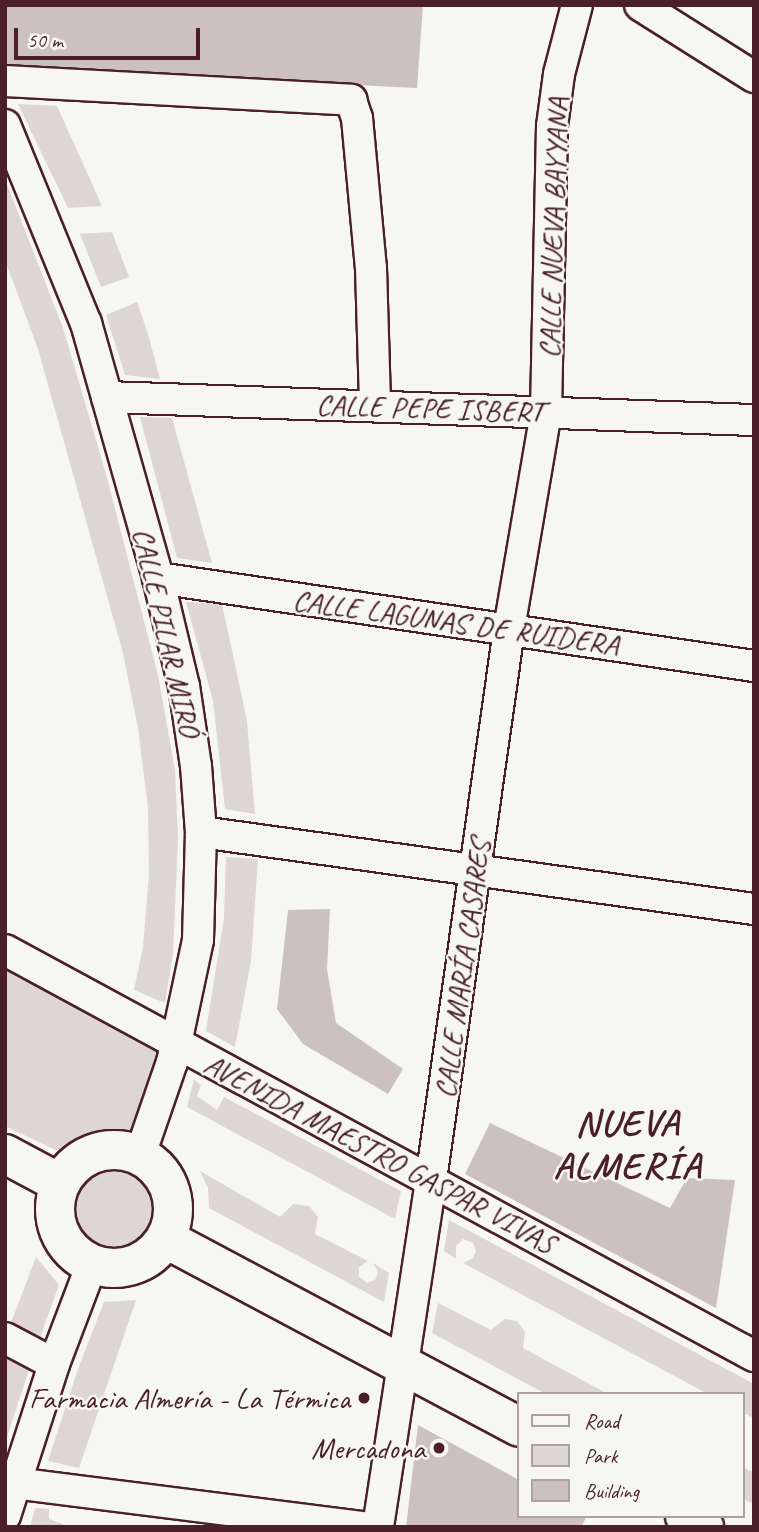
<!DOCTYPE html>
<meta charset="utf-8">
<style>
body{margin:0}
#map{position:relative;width:759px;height:1532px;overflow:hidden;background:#f6f6f2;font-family:Caveat,sans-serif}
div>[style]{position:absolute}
.green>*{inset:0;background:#ddd6d5}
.round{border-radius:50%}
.building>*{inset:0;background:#ccc1c0}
.roads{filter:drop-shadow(2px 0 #4a1f2b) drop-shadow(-2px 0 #4a1f2b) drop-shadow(0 2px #4a1f2b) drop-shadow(0 -2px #4a1f2b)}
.street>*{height:30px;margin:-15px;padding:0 15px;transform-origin:15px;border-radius:15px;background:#f6f6f2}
.secondary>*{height:38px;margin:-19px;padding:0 19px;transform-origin:19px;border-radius:19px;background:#f6f6f2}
.secondary>.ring{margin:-19px;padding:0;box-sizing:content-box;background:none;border:38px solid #f6f6f2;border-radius:50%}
.dots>*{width:19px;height:19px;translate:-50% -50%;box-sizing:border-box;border:4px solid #f6f6f2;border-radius:50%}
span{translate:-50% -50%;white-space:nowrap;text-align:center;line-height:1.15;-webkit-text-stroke:5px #f6f6f2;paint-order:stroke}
.street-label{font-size:30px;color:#4a1f2b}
.poi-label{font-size:30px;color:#4a1f2b}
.right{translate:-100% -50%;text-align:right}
.district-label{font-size:37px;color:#4a1f2b;font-weight:700;letter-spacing:2px}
.frame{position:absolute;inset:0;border:7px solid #4a1f2b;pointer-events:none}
.legend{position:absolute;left:517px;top:1392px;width:228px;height:126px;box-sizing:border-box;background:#f6f6f2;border:2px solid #b1a0a2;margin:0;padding:9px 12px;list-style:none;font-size:21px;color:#4a1f2b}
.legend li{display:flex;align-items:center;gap:14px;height:35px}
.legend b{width:35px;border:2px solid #b1a0a2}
.scale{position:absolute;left:14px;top:28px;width:186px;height:32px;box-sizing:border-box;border:4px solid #4a1f2b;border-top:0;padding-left:9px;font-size:21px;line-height:24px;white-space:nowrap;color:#4a1f2b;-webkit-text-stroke:5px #f6f6f2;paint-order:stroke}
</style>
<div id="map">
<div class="green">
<i style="clip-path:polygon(18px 104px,57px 106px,102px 206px,68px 208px)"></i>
<i style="clip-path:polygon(5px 179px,63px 328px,106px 474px,158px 675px,175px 770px,178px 839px,173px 953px,165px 1003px,134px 990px,143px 947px,149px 875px,148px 808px,138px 728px,123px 653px,38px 349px,5px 260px)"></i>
<i style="clip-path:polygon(112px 232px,129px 277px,101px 287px,80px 234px)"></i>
<i style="clip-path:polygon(137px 302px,148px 334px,160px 379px,125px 375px,106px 315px)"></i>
<i style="clip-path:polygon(140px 417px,172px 418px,212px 563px,177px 558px)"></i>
<i style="clip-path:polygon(186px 602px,222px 604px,247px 721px,255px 814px,225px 809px,213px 701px)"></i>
<i style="clip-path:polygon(226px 857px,258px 859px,251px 961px,235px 1047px,206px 1031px,224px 918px)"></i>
<i style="clip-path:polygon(5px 968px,160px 1054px,135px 1136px,127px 1139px,100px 1138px,64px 1154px,5px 1126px)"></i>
<i style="clip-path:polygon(194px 1079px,201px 1085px,197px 1096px,217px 1110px,224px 1097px,401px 1191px,395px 1219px,187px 1107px)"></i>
<i class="round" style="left:70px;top:1164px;width:90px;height:90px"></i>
<i style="clip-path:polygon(200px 1171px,280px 1217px,293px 1204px,309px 1206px,318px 1217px,315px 1234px,368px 1261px,359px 1267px,359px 1277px,367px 1283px,375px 1280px,378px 1272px,373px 1263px,389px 1273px,384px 1302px,209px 1208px,208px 1188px)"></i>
<i style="clip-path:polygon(449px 1220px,754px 1384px,754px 1418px,743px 1413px,743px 1394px,708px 1394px,463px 1263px,473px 1258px,476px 1251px,473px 1243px,463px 1239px,456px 1246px,456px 1259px,444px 1251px)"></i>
<i style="clip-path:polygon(36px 1257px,59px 1285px,38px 1343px,9px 1328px)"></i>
<i style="clip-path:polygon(136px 1300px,79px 1468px,48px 1461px,78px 1369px,104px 1302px)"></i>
<i style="clip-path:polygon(438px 1303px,491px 1330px,505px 1319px,517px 1321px,525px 1332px,523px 1348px,608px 1394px,546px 1394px,432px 1333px)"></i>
<i style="clip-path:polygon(5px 1348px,32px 1361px,5px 1443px)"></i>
<i style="clip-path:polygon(743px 1467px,754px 1473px,754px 1504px,743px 1499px)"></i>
<i style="clip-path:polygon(35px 1508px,49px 1509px,49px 1519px,63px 1524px,62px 1527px,30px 1527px)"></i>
</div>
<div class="building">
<i style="clip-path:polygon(5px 5px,423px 5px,417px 88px,5px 68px)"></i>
<i style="clip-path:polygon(330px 909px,327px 969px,336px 1023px,403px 1069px,388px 1094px,303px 1044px,277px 1009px,288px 910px)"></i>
<i style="clip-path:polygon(490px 1123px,670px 1208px,687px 1178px,735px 1180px,716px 1308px,465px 1174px)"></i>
<i style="clip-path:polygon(418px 1425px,519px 1480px,519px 1516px,587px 1516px,581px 1527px,406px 1527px)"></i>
</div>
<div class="roads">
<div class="street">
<i style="left:640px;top:5px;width:135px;rotate:32.3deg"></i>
<i style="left:5px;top:81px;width:347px;rotate:3.1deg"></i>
<i style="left:351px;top:100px;width:19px;rotate:72deg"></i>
<i style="left:357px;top:118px;width:151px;rotate:84.7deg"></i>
<i style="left:371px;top:268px;width:137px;rotate:88.3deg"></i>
<i style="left:5px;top:125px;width:214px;rotate:67.8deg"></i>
<i style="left:86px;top:323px;width:265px;rotate:74.2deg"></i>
<i style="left:158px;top:578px;width:111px;rotate:76.5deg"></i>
<i style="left:184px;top:686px;width:81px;rotate:81.5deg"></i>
<i style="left:196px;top:766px;width:66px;rotate:85.7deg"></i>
<i style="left:201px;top:832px;width:108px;rotate:91.6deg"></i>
<i style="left:198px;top:940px;width:125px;rotate:102deg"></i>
<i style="left:172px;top:1062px;width:98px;rotate:109deg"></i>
<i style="left:107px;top:397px;width:647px;rotate:2.04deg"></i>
<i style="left:158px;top:578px;width:602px;rotate:8.4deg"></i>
<i style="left:201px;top:832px;width:558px;rotate:7.93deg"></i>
<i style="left:5px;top:950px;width:852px;rotate:28.46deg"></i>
<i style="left:5px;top:1338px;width:55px;rotate:28deg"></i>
<i style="left:5px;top:1479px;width:10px;rotate:24deg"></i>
<i style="left:14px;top:1483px;width:352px;rotate:7.2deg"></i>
<i style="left:5px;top:1516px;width:160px;rotate:-72.1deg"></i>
<i style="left:54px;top:1364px;width:107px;rotate:-69.2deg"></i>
<i style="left:378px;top:1527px;width:351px;rotate:-81.3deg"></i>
<i style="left:431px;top:1180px;width:563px;rotate:-81.93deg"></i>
<i style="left:510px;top:623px;width:214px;rotate:-80.3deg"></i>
<i style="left:546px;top:412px;width:286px;rotate:-88.8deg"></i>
<i style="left:552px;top:126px;width:52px;rotate:-82.3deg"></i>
<i style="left:559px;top:74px;width:71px;rotate:-75.4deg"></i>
</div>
<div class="secondary">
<i class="ring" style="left:55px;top:1150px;width:80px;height:80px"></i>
<i style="left:5px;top:1154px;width:61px;rotate:28.2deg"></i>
<i style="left:166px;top:1239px;width:400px;rotate:28deg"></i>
<i style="left:685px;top:1516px;width:22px;rotate:30deg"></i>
</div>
</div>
<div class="dots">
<i style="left:364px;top:1398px;background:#4a1f2b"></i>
<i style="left:439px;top:1448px;background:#4a1f2b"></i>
</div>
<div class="street-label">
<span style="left:553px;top:228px;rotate:-88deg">CALLE NUEVA BAYYANA</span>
<span style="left:430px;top:408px;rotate:2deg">CALLE PEPE ISBERT</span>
<span style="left:456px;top:622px;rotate:8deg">CALLE LAGUNAS DE RUIDERA</span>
<span style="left:167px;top:632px;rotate:77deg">CALLE PILAR MIRÓ</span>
<span style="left:462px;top:969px;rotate:-82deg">CALLE MARÍA CASARES</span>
<span style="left:380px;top:1153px;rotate:28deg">AVENIDA MAESTRO GASPAR VIVAS</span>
</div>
<div class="poi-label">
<span class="right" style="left:350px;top:1398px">Farmacia Almería - La Térmica</span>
<span class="right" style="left:425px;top:1448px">Mercadona</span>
</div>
<div class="district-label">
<span style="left:628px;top:1145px">NUEVA<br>ALMERÍA</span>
</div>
<div class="frame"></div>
<ul class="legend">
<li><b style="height:9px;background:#f6f6f2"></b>Road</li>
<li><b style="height:19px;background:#ddd6d5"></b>Park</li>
<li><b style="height:19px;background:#ccc1c0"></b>Building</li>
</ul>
<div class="scale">50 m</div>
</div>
